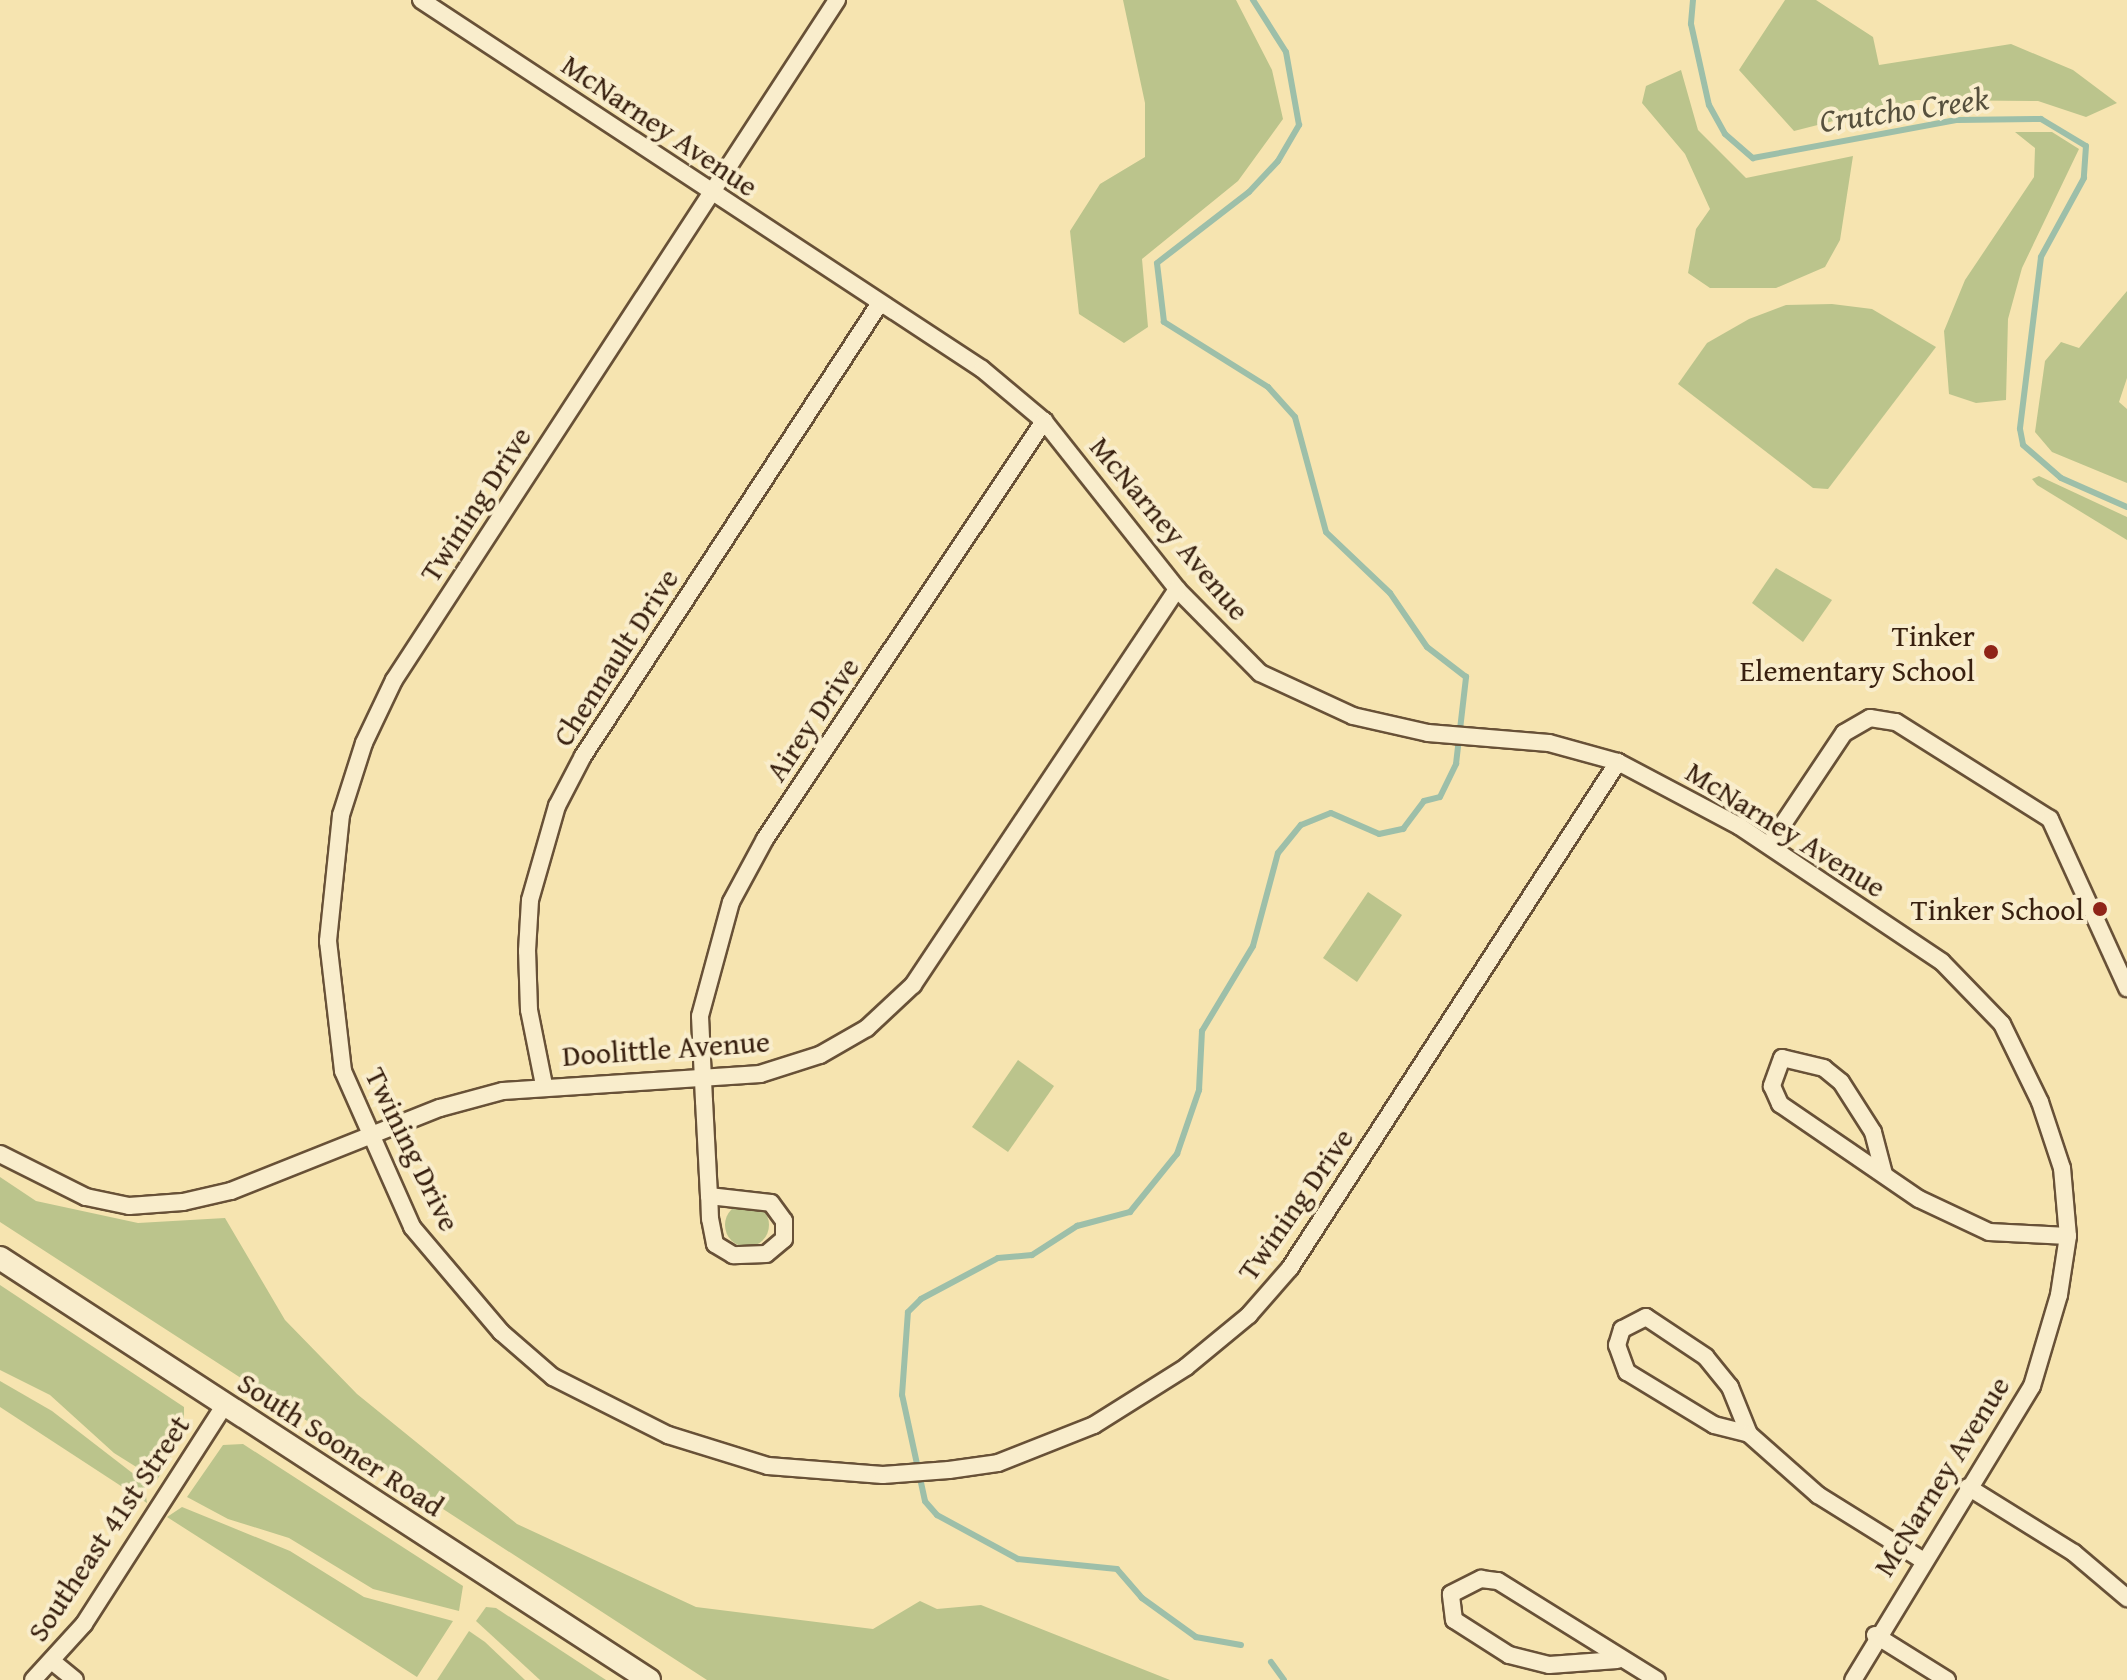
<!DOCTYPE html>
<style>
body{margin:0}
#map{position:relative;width:2127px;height:1680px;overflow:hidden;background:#f6e4b0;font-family:"Gentium Book Plus",serif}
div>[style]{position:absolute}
.green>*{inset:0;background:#bbc48c}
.round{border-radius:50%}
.stream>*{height:6px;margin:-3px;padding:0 3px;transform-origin:3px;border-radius:3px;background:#9dbfa9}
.roads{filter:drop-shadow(2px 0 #685137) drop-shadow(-2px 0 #685137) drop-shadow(0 2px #685137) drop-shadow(0 -2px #685137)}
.street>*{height:16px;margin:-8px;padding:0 8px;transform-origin:8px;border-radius:8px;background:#f9edcc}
.secondary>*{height:22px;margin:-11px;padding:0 11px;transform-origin:11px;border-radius:11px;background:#f9edcc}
.dots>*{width:22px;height:22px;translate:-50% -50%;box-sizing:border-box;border:4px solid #f9edcc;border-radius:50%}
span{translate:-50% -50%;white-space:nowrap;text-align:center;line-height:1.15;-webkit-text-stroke:8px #f9edcc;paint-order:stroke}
.street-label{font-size:30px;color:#38200f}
.poi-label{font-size:30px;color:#38200f}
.right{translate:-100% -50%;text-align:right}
.water-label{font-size:32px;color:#56503d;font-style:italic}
</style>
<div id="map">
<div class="green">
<i style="clip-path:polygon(1123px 0,1236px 0,1272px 70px,1283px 119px,1238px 181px,1142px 259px,1148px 327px,1124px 343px,1079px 314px,1070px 231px,1100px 184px,1145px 157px,1145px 103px)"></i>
<i style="clip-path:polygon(1785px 0,1816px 0,1873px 37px,1879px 65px,2011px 44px,2073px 70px,2117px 103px,2086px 117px,2038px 101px,1916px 100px,1794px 131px,1739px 70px)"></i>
<i style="clip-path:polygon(1681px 70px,1698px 130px,1746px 178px,1853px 156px,1840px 240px,1825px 267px,1776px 288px,1710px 288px,1688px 273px,1696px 229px,1710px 209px,1685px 154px,1642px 103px,1646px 86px)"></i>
<i style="clip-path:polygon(2015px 132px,2052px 132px,2079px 149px,2022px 268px,2008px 319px,2006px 400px,1976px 403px,1949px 394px,1944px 331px,1965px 280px,2034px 177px,2035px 148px)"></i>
<i style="clip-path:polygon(2127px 291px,2127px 378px,2119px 402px,2127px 409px,2127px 483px,2052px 452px,2035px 432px,2045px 361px,2061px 342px,2079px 348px)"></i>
<i style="clip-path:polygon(1832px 304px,1872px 309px,1936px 347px,1828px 489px,1813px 488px,1678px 384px,1707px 343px,1749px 319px,1786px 305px)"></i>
<i style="clip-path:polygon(2039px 476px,2127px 517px,2127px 540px,2037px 485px,2032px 479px)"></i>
<i style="clip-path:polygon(1776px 568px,1832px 600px,1803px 642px,1752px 603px)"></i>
<i style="clip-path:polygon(1368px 892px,1402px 915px,1357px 982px,1323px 958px)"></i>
<i style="clip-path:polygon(1018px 1060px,1054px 1086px,1008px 1152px,972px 1127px)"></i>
<i style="clip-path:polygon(0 1177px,36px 1201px,138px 1223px,225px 1218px,285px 1320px,357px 1394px,517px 1524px,696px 1607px,873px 1629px,920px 1601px,937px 1609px,981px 1605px,1170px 1680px,707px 1680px,0 1222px)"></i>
<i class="round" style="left:725px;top:1203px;width:44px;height:44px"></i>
<i style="clip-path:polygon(0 1285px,184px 1407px,184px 1435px,157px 1480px,114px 1453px,50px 1395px,0 1370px)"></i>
<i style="clip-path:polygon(0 1381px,52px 1411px,144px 1482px,147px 1503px,0 1407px)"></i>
<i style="clip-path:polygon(243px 1444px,463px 1586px,459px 1611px,373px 1589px,289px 1538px,228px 1519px,187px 1497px,223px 1445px)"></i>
<i style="clip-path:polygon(182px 1507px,290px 1551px,364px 1597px,453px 1621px,417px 1677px,167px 1517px)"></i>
<i style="clip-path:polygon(486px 1607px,496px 1608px,606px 1680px,540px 1680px,476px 1621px)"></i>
<i style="clip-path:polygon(469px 1631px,485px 1642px,525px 1680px,437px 1680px)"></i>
</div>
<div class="stream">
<i style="left:1693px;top:0;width:24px;rotate:95deg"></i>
<i style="left:1691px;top:24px;width:83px;rotate:77.5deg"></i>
<i style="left:1709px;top:105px;width:33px;rotate:61deg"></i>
<i style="left:1725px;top:134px;width:37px;rotate:41deg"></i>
<i style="left:1753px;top:158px;width:208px;rotate:-10.6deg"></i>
<i style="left:1957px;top:120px;width:84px;rotate:-0.7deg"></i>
<i style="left:2041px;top:119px;width:52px;rotate:31deg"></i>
<i style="left:2086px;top:146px;width:32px;rotate:94deg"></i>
<i style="left:2084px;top:178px;width:90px;rotate:118.6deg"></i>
<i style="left:2041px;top:257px;width:173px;rotate:97deg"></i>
<i style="left:2020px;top:429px;width:16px;rotate:79deg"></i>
<i style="left:2023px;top:445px;width:50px;rotate:41deg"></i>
<i style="left:2061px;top:478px;width:72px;rotate:23.7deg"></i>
<i style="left:1241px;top:1645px;width:46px;rotate:-169.9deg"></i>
<i style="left:1196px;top:1637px;width:67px;rotate:-144.2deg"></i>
<i style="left:1142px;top:1598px;width:38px;rotate:-131deg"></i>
<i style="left:1117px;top:1569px;width:100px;rotate:-174.2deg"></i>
<i style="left:1018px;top:1559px;width:92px;rotate:-151.5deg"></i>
<i style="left:937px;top:1515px;width:18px;rotate:-131deg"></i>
<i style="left:925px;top:1501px;width:108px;rotate:-102.2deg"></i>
<i style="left:902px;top:1395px;width:83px;rotate:-85.9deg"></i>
<i style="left:908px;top:1312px;width:18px;rotate:-45deg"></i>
<i style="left:921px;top:1299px;width:87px;rotate:-28deg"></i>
<i style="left:998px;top:1258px;width:34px;rotate:-5deg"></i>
<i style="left:1032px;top:1255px;width:54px;rotate:-32.8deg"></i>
<i style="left:1077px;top:1226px;width:55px;rotate:-14.8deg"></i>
<i style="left:1130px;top:1212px;width:75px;rotate:-51deg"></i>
<i style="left:1177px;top:1154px;width:68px;rotate:-71deg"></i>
<i style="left:1199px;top:1090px;width:59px;rotate:-87.1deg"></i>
<i style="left:1202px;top:1031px;width:99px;rotate:-59deg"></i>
<i style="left:1253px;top:946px;width:96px;rotate:-75deg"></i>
<i style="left:1278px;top:853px;width:36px;rotate:-51deg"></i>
<i style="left:1301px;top:825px;width:32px;rotate:-22deg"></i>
<i style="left:1331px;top:813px;width:52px;rotate:23.6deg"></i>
<i style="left:1379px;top:834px;width:25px;rotate:-12deg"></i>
<i style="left:1403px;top:829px;width:35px;rotate:-53deg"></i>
<i style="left:1424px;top:801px;width:16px;rotate:-14deg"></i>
<i style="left:1440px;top:797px;width:37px;rotate:-64deg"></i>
<i style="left:1456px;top:764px;width:88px;rotate:-83.4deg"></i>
<i style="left:1466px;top:677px;width:49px;rotate:-142.4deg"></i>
<i style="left:1427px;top:647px;width:65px;rotate:-124.4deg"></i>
<i style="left:1390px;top:593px;width:88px;rotate:-136.4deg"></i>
<i style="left:1326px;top:532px;width:119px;rotate:-105.1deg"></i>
<i style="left:1295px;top:417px;width:40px;rotate:-132deg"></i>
<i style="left:1268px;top:387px;width:123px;rotate:-148deg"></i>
<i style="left:1164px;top:322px;width:59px;rotate:-96.8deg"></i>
<i style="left:1157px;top:263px;width:116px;rotate:-37.7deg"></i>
<i style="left:1249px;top:192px;width:42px;rotate:-46.9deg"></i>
<i style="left:1278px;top:161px;width:42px;rotate:-59.7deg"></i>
<i style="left:1299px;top:125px;width:74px;rotate:-100.1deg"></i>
<i style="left:1286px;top:52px;width:62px;rotate:-122.4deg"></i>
<i style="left:1271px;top:1662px;width:22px;rotate:54deg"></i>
</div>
<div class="roads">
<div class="street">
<i style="left:421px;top:0;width:671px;rotate:33.34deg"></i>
<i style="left:982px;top:369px;width:81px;rotate:40deg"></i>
<i style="left:1044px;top:421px;width:214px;rotate:51.6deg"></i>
<i style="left:1177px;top:589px;width:118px;rotate:45.3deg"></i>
<i style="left:1260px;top:673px;width:102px;rotate:24.8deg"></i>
<i style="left:1353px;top:716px;width:77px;rotate:12.8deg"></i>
<i style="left:1428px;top:733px;width:121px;rotate:4.7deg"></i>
<i style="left:1549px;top:743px;width:72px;rotate:15.4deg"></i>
<i style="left:1618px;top:762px;width:137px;rotate:27.9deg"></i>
<i style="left:1739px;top:826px;width:244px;rotate:33.8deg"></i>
<i style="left:1942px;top:962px;width:86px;rotate:45.9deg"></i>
<i style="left:2002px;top:1024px;width:87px;rotate:64deg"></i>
<i style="left:2040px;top:1102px;width:70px;rotate:71.6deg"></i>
<i style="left:2062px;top:1168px;width:68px;rotate:85deg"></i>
<i style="left:2068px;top:1236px;width:60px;rotate:98.7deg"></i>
<i style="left:2059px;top:1295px;width:95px;rotate:106.5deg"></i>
<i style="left:2032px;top:1386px;width:344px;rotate:121.3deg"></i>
<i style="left:837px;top:0;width:812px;rotate:123.08deg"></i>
<i style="left:394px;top:680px;width:70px;rotate:115.5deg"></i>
<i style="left:364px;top:743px;width:76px;rotate:107.7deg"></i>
<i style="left:341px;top:815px;width:127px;rotate:95.9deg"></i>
<i style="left:328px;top:941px;width:131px;rotate:83.4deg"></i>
<i style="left:343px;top:1071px;width:171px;rotate:66.1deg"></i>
<i style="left:412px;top:1227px;width:138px;rotate:49.7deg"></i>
<i style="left:501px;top:1332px;width:69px;rotate:40.9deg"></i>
<i style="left:553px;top:1377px;width:129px;rotate:26.8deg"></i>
<i style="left:668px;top:1435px;width:105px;rotate:17.2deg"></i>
<i style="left:768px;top:1466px;width:115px;rotate:4.5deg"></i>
<i style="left:883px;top:1475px;width:66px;rotate:-4.3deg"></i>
<i style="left:949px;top:1470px;width:49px;rotate:-8.1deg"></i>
<i style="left:998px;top:1463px;width:103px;rotate:-21.6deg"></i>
<i style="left:1094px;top:1425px;width:109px;rotate:-32.2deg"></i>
<i style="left:1186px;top:1367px;width:82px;rotate:-39.5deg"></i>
<i style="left:1249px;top:1315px;width:62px;rotate:-48.9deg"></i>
<i style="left:1290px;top:1268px;width:603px;rotate:-57.05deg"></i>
<i style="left:1769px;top:845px;width:135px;rotate:-56.2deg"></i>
<i style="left:1844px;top:733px;width:30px;rotate:-30deg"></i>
<i style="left:1870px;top:718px;width:26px;rotate:9deg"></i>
<i style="left:1896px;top:722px;width:182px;rotate:32.2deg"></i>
<i style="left:2050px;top:819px;width:186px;rotate:65.5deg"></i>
<i style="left:544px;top:1085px;width:76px;rotate:-101.3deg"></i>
<i style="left:529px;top:1010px;width:59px;rotate:-91.9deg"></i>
<i style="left:527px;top:951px;width:51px;rotate:-86.6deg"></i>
<i style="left:530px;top:900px;width:98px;rotate:-74deg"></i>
<i style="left:557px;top:806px;width:56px;rotate:-62.5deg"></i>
<i style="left:583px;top:756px;width:542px;rotate:-56.75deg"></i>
<i style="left:0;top:1154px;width:96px;rotate:26.6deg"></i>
<i style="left:86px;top:1197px;width:44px;rotate:11.8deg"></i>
<i style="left:129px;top:1206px;width:54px;rotate:-4.2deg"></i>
<i style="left:183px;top:1202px;width:49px;rotate:-12.9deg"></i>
<i style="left:231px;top:1191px;width:225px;rotate:-21.7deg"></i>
<i style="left:440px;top:1108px;width:65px;rotate:-15.1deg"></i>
<i style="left:503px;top:1091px;width:258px;rotate:-3.8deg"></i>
<i style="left:760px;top:1074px;width:63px;rotate:-17.6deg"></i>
<i style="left:820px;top:1055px;width:54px;rotate:-29.9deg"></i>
<i style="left:867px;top:1028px;width:63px;rotate:-43.1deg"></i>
<i style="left:913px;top:985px;width:476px;rotate:-56.3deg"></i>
<i style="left:1884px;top:1174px;width:43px;rotate:-104.7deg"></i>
<i style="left:1873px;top:1132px;width:59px;rotate:-122.6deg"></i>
<i style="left:1841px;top:1082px;width:22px;rotate:-141deg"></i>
<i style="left:1824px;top:1068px;width:43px;rotate:-166.6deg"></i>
<i style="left:1782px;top:1058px;width:30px;rotate:110deg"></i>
<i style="left:1772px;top:1086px;width:20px;rotate:66deg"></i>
<i style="left:1780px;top:1104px;width:168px;rotate:34.4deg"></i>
<i style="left:1919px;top:1199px;width:77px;rotate:25.2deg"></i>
<i style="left:1989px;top:1232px;width:79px;rotate:2.9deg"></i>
<i style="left:709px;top:1196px;width:62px;rotate:6.4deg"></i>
<i style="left:771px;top:1203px;width:22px;rotate:54deg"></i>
<i style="left:784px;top:1221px;width:18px;rotate:90deg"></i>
<i style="left:784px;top:1239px;width:23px;rotate:140deg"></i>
<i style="left:766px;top:1254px;width:33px;rotate:178deg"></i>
<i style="left:733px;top:1255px;width:21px;rotate:-149deg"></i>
<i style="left:715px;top:1244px;width:25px;rotate:-101deg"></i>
<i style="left:710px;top:1219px;width:23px;rotate:-92deg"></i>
<i style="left:709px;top:1196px;width:95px;rotate:-93deg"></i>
<i style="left:704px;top:1101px;width:85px;rotate:-92.7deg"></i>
<i style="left:700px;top:1016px;width:118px;rotate:-74.8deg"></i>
<i style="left:731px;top:902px;width:72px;rotate:-61.6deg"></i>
<i style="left:765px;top:839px;width:503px;rotate:-56.28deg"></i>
<i style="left:1749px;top:1434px;width:51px;rotate:-112deg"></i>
<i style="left:1730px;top:1387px;width:38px;rotate:-129deg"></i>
<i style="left:1706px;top:1357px;width:72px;rotate:-146.3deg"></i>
<i style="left:1646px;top:1317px;width:27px;rotate:153deg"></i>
<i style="left:1622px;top:1329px;width:17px;rotate:107deg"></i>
<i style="left:1617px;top:1345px;width:29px;rotate:70deg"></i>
<i style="left:1627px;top:1372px;width:102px;rotate:31.3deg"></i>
<i style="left:1714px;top:1425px;width:36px;rotate:14deg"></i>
<i style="left:1749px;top:1434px;width:92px;rotate:41.5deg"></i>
<i style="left:1818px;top:1495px;width:121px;rotate:31.9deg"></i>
<i style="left:1968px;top:1487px;width:125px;rotate:31.9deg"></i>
<i style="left:2074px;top:1553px;width:70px;rotate:40.3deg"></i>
<i style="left:1875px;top:1635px;width:85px;rotate:32deg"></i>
<i style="left:1617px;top:1660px;width:68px;rotate:175.8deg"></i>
<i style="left:1549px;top:1665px;width:41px;rotate:-166deg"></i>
<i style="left:1509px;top:1655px;width:65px;rotate:-147.5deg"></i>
<i style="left:1454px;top:1620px;width:26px;rotate:-97deg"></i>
<i style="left:1451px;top:1594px;width:34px;rotate:-27deg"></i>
<i style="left:1481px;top:1579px;width:17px;rotate:7deg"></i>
<i style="left:1498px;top:1581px;width:187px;rotate:31.9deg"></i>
<i style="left:53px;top:1662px;width:28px;rotate:39deg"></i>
<i style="left:33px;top:1680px;width:76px;rotate:-47.7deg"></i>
<i style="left:84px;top:1624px;width:261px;rotate:-57.3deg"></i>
</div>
<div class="secondary">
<i style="left:0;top:1258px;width:774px;rotate:33.03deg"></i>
</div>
</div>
<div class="dots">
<i style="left:1991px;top:652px;background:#8f2418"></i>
<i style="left:2100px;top:909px;background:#8f2418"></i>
</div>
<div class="street-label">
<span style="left:660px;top:125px;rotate:34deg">McNarney Avenue</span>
<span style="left:475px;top:504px;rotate:-57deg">Twining Drive</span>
<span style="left:1170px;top:528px;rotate:50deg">McNarney Avenue</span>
<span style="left:615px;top:657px;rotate:-57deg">Chennault Drive</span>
<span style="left:812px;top:719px;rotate:-56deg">Airey Drive</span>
<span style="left:1786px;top:829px;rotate:32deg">McNarney Avenue</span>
<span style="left:666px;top:1048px;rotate:-4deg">Doolittle Avenue</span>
<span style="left:413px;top:1149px;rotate:64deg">Twining Drive</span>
<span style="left:1295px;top:1204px;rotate:-55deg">Twining Drive</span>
<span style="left:341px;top:1444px;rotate:33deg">South Sooner Road</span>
<span style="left:1941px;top:1476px;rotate:-58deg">McNarney Avenue</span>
<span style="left:108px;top:1528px;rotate:-56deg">Southeast 41st Street</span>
</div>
<div class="poi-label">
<span class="right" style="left:1975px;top:652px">Tinker<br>Elementary School</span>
<span class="right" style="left:2084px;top:909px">Tinker School</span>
</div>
<div class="water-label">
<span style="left:1904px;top:110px;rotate:-8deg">Crutcho Creek</span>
</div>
</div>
